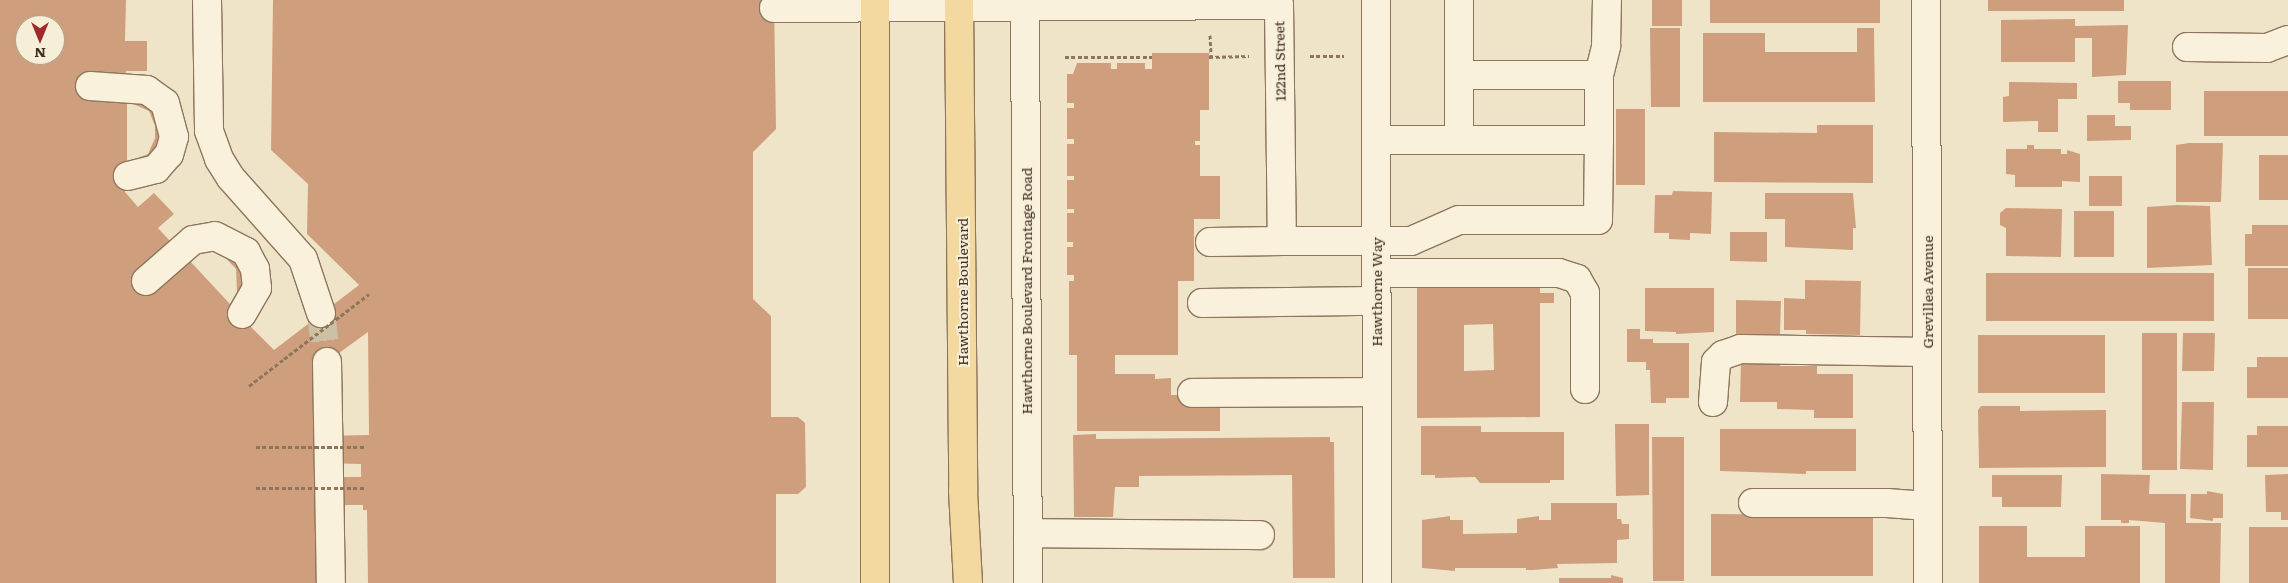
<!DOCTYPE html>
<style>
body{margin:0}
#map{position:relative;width:2288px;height:583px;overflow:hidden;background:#f0e4c8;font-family:Literata,serif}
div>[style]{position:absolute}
.building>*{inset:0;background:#cf9f7d}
.minor-tunnel>*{height:28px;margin-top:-14px;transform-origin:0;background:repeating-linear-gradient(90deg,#ccc0a6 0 28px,transparent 0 42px)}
.path>*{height:3px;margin-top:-1.5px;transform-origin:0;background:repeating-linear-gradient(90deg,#8d765c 0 4px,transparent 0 6.5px)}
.roads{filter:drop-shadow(1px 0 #8d765c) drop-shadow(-1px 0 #8d765c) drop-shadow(0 1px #8d765c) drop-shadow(0 -1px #8d765c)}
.minor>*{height:28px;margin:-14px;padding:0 14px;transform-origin:14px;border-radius:14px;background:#faf1dc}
.major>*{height:28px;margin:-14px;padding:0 14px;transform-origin:14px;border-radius:14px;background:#f3d9a0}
.path-bridge>*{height:3px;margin-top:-1.5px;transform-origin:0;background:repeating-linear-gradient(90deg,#8d765c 0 4px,transparent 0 6.5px)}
span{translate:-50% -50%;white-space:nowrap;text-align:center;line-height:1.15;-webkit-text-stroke:4px #f7eed8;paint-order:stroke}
.street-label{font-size:14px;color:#3d2e20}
.north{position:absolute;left:15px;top:15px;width:50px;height:50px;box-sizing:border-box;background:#f7eed8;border:1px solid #ada18e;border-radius:50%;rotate:180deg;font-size:14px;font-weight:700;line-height:20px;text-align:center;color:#3d2e20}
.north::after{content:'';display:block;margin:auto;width:18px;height:22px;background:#9e2a2b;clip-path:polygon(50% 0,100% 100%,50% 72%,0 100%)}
</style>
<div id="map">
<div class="building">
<i style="clip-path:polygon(evenodd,0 0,126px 0,125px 41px,147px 41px,147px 71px,126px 71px,125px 75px,183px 130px,125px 188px,125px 192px,138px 207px,154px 193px,174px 214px,158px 228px,170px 241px,193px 228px,248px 242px,247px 323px,274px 350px,359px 285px,307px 234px,308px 184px,271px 150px,273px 0,774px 0,776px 129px,753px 152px,753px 299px,771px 316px,771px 417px,798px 417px,805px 423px,806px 487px,798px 494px,776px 494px,776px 583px,368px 583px,367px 510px,363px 510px,363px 505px,318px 505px,319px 583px,0 583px,0 0,25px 25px,55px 25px,55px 55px,25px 55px,25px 25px,0 0,127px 101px,149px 111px,155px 126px,155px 138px,148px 154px,127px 162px,127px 101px,0 0,209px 251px,221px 253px,236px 269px,237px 292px,230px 304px,189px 260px,199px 252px,209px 251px,0 0,368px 332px,369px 435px,318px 436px,317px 369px,368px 332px,0 0,317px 463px,361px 464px,361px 477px,317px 477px,317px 463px)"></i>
<i style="clip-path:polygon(1652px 0,1682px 0,1682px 26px,1652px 26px)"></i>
<i style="clip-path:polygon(1710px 0,1880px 0,1880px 23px,1710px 23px)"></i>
<i style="clip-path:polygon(1988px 0,2124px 0,2124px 11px,1988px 11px)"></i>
<i style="clip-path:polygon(2075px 19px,2075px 26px,2128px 25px,2126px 75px,2092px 77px,2092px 38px,2075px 38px,2075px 62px,2001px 62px,2001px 20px)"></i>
<i style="clip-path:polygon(1650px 28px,1680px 28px,1680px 107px,1651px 107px)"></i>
<i style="clip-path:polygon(1857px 28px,1874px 28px,1875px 102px,1703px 102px,1703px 33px,1765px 33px,1765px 52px,1857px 52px)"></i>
<i style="clip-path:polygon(1152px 53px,1209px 53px,1209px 110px,1200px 110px,1200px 141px,1195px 141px,1195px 145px,1200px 145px,1200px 176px,1220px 176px,1220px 219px,1194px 219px,1194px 281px,1178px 281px,1178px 355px,1115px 355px,1115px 374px,1155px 374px,1155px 379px,1171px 378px,1171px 395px,1180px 395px,1180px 400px,1220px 400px,1220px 431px,1077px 431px,1077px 355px,1069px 355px,1069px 281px,1074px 281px,1074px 275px,1067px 275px,1067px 247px,1073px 247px,1073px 242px,1067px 242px,1067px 213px,1074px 213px,1074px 209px,1067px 209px,1067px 180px,1074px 180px,1074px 176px,1067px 176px,1067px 144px,1074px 144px,1074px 139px,1067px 139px,1067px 108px,1074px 108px,1074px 103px,1067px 103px,1067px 74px,1073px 74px,1077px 63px,1111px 63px,1111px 69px,1117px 69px,1117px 63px,1145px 63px,1145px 69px,1152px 69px)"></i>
<i style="clip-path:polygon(2118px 81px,2171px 81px,2171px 110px,2130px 110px,2130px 103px,2118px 103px)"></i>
<i style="clip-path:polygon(2009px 82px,2077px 83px,2077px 99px,2058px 99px,2058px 132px,2038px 132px,2038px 121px,2003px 122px,2003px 97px,2009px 96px)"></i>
<i style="clip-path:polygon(2204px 91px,2288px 91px,2288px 136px,2204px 136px)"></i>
<i style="clip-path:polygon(1616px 109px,1645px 109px,1645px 185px,1616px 185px)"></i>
<i style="clip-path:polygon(2087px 115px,2115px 115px,2115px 126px,2131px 126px,2131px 140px,2087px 141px)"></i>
<i style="clip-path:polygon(1817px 125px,1873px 125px,1873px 183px,1714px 182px,1714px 132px,1817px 133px)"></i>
<i style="clip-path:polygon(2189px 143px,2223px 143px,2221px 202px,2176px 202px,2176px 145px)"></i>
<i style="clip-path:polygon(2027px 145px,2034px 145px,2034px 149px,2061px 149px,2061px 154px,2067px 154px,2067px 150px,2080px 154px,2080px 182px,2062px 181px,2062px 187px,2015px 187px,2015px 175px,2006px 174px,2006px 149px,2027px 149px)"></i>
<i style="clip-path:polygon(2259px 155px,2288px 155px,2288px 200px,2259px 200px)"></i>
<i style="clip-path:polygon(2089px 176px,2122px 176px,2122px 206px,2089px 206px)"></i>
<i style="clip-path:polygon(1673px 191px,1712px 192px,1711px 234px,1690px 233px,1690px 240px,1669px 239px,1669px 233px,1654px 233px,1655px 195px,1672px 195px)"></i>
<i style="clip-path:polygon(1765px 193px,1853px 193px,1856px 228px,1853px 228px,1853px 250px,1785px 247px,1785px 219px,1765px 219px)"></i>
<i style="clip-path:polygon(2177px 205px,2210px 206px,2212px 265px,2147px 268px,2147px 207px)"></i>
<i style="clip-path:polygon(2006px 208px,2062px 209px,2061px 257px,2006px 256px,2006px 228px,2000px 225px,2000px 213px)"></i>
<i style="clip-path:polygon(2074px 211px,2114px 211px,2114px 257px,2074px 257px)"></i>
<i style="clip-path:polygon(2252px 225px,2288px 225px,2288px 266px,2245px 266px,2245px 234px,2252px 234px)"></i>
<i style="clip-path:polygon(1730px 232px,1767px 232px,1767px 262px,1730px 261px)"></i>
<i style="clip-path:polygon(2248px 268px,2288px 268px,2288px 319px,2248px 319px)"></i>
<i style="clip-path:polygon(1986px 273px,2214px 273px,2214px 321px,1986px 321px)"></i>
<i style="clip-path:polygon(evenodd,1417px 277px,1540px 277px,1540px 293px,1554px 293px,1554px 303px,1540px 303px,1540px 417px,1417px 418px,1417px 277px,1493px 324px,1494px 370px,1464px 371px,1464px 325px,1493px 324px)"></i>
<i style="clip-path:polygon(1805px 280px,1861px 281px,1860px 335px,1806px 334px,1806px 330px,1784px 330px,1784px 298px,1805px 299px)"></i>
<i style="clip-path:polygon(1645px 288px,1714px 288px,1714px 332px,1676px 334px,1676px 332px,1645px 331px)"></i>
<i style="clip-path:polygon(1736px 300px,1781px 301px,1780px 334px,1736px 334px)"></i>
<i style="clip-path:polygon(1627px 329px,1640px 329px,1640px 339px,1653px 339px,1653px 343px,1689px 343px,1689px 398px,1666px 398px,1666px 403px,1651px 403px,1650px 370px,1646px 370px,1646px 362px,1627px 362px)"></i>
<i style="clip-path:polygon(2142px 333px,2177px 333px,2177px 470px,2142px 470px)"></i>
<i style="clip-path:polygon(2183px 333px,2215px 333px,2214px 371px,2182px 371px)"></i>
<i style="clip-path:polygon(1978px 335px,2105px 335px,2105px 393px,1978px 393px)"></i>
<i style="clip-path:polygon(2257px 357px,2288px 357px,2288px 398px,2247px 398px,2247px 367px,2257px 367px)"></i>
<i style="clip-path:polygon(1741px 359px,1780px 360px,1780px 366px,1817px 366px,1817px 374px,1853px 374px,1853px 418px,1814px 418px,1814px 410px,1777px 409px,1777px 402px,1740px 402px)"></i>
<i style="clip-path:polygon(2182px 402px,2214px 402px,2213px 470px,2180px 469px)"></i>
<i style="clip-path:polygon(1981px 406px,2020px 406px,2020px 411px,2106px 410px,2106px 467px,1979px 468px,1978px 410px)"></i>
<i style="clip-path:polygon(1615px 424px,1649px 424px,1649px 495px,1616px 496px)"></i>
<i style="clip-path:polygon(1421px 426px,1481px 426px,1481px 432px,1564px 432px,1564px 480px,1550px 480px,1550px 483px,1480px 483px,1475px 477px,1435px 478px,1435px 475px,1421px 475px)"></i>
<i style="clip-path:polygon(2257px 426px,2288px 426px,2288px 467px,2247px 467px,2247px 435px,2257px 435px)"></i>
<i style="clip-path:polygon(1720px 429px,1856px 429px,1856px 471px,1806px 471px,1806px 474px,1720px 471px)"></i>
<i style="clip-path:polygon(1096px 434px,1096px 439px,1330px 437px,1330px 442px,1334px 442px,1335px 578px,1293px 578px,1292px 475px,1139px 476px,1139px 487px,1115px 487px,1113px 517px,1074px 517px,1073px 435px)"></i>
<i style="clip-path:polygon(1652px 437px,1684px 437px,1684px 581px,1653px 581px)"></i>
<i style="clip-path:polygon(2101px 474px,2150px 475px,2149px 494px,2186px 494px,2186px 523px,2221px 523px,2220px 583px,2165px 583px,2165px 523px,2129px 520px,2129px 523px,2121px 523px,2121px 520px,2101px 520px)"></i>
<i style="clip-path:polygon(2288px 474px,2288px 520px,2281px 520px,2281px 512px,2266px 512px,2265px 475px)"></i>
<i style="clip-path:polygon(1992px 475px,2062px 475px,2061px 507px,2002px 507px,2002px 497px,1992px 497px)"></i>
<i style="clip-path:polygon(2207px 491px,2223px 494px,2223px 518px,2213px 518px,2213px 521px,2190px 518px,2191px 494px,2207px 494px)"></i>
<i style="clip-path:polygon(1551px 503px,1617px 503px,1617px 519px,1621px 519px,1622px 524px,1629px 524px,1629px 539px,1617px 540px,1617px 563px,1557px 564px,1558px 568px,1533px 570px,1526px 570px,1526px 568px,1455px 568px,1455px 571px,1422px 568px,1422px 520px,1450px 516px,1450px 520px,1463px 520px,1463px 534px,1517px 533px,1517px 519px,1539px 516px,1539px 520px,1551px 520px)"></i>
<i style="clip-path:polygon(1873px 507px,1873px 576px,1711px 576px,1711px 514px,1822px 515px)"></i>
<i style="clip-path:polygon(1979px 526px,2027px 526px,2027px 557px,2085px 557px,2085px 526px,2140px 526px,2140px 583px,1979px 583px)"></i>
<i style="clip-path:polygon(2249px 527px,2288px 527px,2288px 583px,2249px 583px)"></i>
<i style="clip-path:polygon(1611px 575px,1623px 578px,1623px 583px,1559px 583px,1559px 578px,1611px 578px)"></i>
</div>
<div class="minor-tunnel">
<i style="left:321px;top:313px;width:49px;rotate:83deg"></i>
</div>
<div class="path">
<i style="left:1210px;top:35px;width:22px;rotate:87deg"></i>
<i style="left:1310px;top:56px;width:34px"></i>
<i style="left:1065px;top:57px;width:87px"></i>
<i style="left:1209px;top:57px;width:40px;rotate:-1.4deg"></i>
<i style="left:249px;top:386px;width:44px;rotate:-37.6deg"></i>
<i style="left:256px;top:447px;width:39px"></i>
<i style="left:256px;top:488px;width:39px"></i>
</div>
<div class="roads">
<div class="minor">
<i style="left:207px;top:0;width:131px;rotate:89.1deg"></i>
<i style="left:209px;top:131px;width:30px;rotate:70deg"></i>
<i style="left:219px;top:159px;width:22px;rotate:58deg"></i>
<i style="left:231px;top:178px;width:108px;rotate:48.4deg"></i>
<i style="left:303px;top:259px;width:57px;rotate:71.6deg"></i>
<i style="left:1025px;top:0;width:583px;rotate:89.71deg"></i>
<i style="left:1376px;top:0;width:583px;rotate:89.9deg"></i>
<i style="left:1459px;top:0;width:140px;rotate:90deg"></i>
<i style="left:1926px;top:0;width:583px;rotate:89.8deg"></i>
<i style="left:774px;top:8px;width:505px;rotate:-0.34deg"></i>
<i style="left:1279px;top:5px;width:236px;rotate:89.3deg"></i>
<i style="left:1282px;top:241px;width:129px"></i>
<i style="left:1411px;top:241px;width:52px;rotate:-23.6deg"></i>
<i style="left:1459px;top:220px;width:139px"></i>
<i style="left:1598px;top:220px;width:80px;rotate:-89.3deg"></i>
<i style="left:2187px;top:47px;width:80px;rotate:0.7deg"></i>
<i style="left:2267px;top:48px;width:22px;rotate:-21deg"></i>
<i style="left:1459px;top:75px;width:140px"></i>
<i style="left:90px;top:86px;width:57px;rotate:4deg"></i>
<i style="left:147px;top:90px;width:22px;rotate:36deg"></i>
<i style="left:165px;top:103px;width:35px;rotate:75deg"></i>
<i style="left:174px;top:137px;width:18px;rotate:106deg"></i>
<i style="left:169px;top:154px;width:20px;rotate:131deg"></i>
<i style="left:156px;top:169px;width:29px;rotate:166deg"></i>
<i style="left:1376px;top:140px;width:223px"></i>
<i style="left:1599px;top:140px;width:65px;rotate:-90deg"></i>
<i style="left:1599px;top:75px;width:30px;rotate:-76deg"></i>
<i style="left:1606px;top:46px;width:46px;rotate:-88.8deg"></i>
<i style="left:1210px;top:242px;width:72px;rotate:-0.8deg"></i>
<i style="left:1376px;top:273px;width:183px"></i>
<i style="left:1559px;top:273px;width:19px;rotate:18deg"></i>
<i style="left:1577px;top:279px;width:16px;rotate:60deg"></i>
<i style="left:1585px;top:293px;width:96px;rotate:90deg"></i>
<i style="left:146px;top:281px;width:62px;rotate:-41.1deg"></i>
<i style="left:193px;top:240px;width:22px;rotate:-10deg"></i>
<i style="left:215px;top:236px;width:35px;rotate:27deg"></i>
<i style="left:246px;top:252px;width:19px;rotate:62deg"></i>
<i style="left:255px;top:269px;width:19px;rotate:84deg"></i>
<i style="left:257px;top:288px;width:30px;rotate:120deg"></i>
<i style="left:1202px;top:303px;width:174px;rotate:-0.7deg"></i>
<i style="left:327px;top:362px;width:221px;rotate:89deg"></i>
<i style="left:1192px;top:393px;width:185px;rotate:-0.3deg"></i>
<i style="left:1713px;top:402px;width:40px;rotate:-85.7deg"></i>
<i style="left:1716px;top:362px;width:10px;rotate:-45deg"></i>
<i style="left:1723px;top:355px;width:18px;rotate:-19deg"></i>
<i style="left:1740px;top:349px;width:187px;rotate:0.9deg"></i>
<i style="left:1753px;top:503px;width:134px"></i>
<i style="left:1887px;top:503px;width:40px;rotate:4.3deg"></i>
<i style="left:1028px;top:533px;width:232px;rotate:0.5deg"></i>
</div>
<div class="major">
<i style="left:875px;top:0;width:583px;rotate:90deg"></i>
<i style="left:959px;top:0;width:491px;rotate:89.5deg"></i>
<i style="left:963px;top:491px;width:92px;rotate:86.9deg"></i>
</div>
</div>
<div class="path-bridge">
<i style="left:284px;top:359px;width:107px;rotate:-37.4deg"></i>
<i style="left:295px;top:447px;width:69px"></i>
<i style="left:295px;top:488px;width:70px"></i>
</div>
<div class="street-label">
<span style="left:1279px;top:61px;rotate:-91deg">122nd Street</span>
<span style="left:1026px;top:291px;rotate:-90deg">Hawthorne Boulevard Frontage Road</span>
<span style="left:962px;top:292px;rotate:-90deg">Hawthorne Boulevard</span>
<span style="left:1376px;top:292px;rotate:-90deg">Hawthorne Way</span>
<span style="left:1927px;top:292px;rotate:-90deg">Grevillea Avenue</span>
</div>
<div class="north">N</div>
</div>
